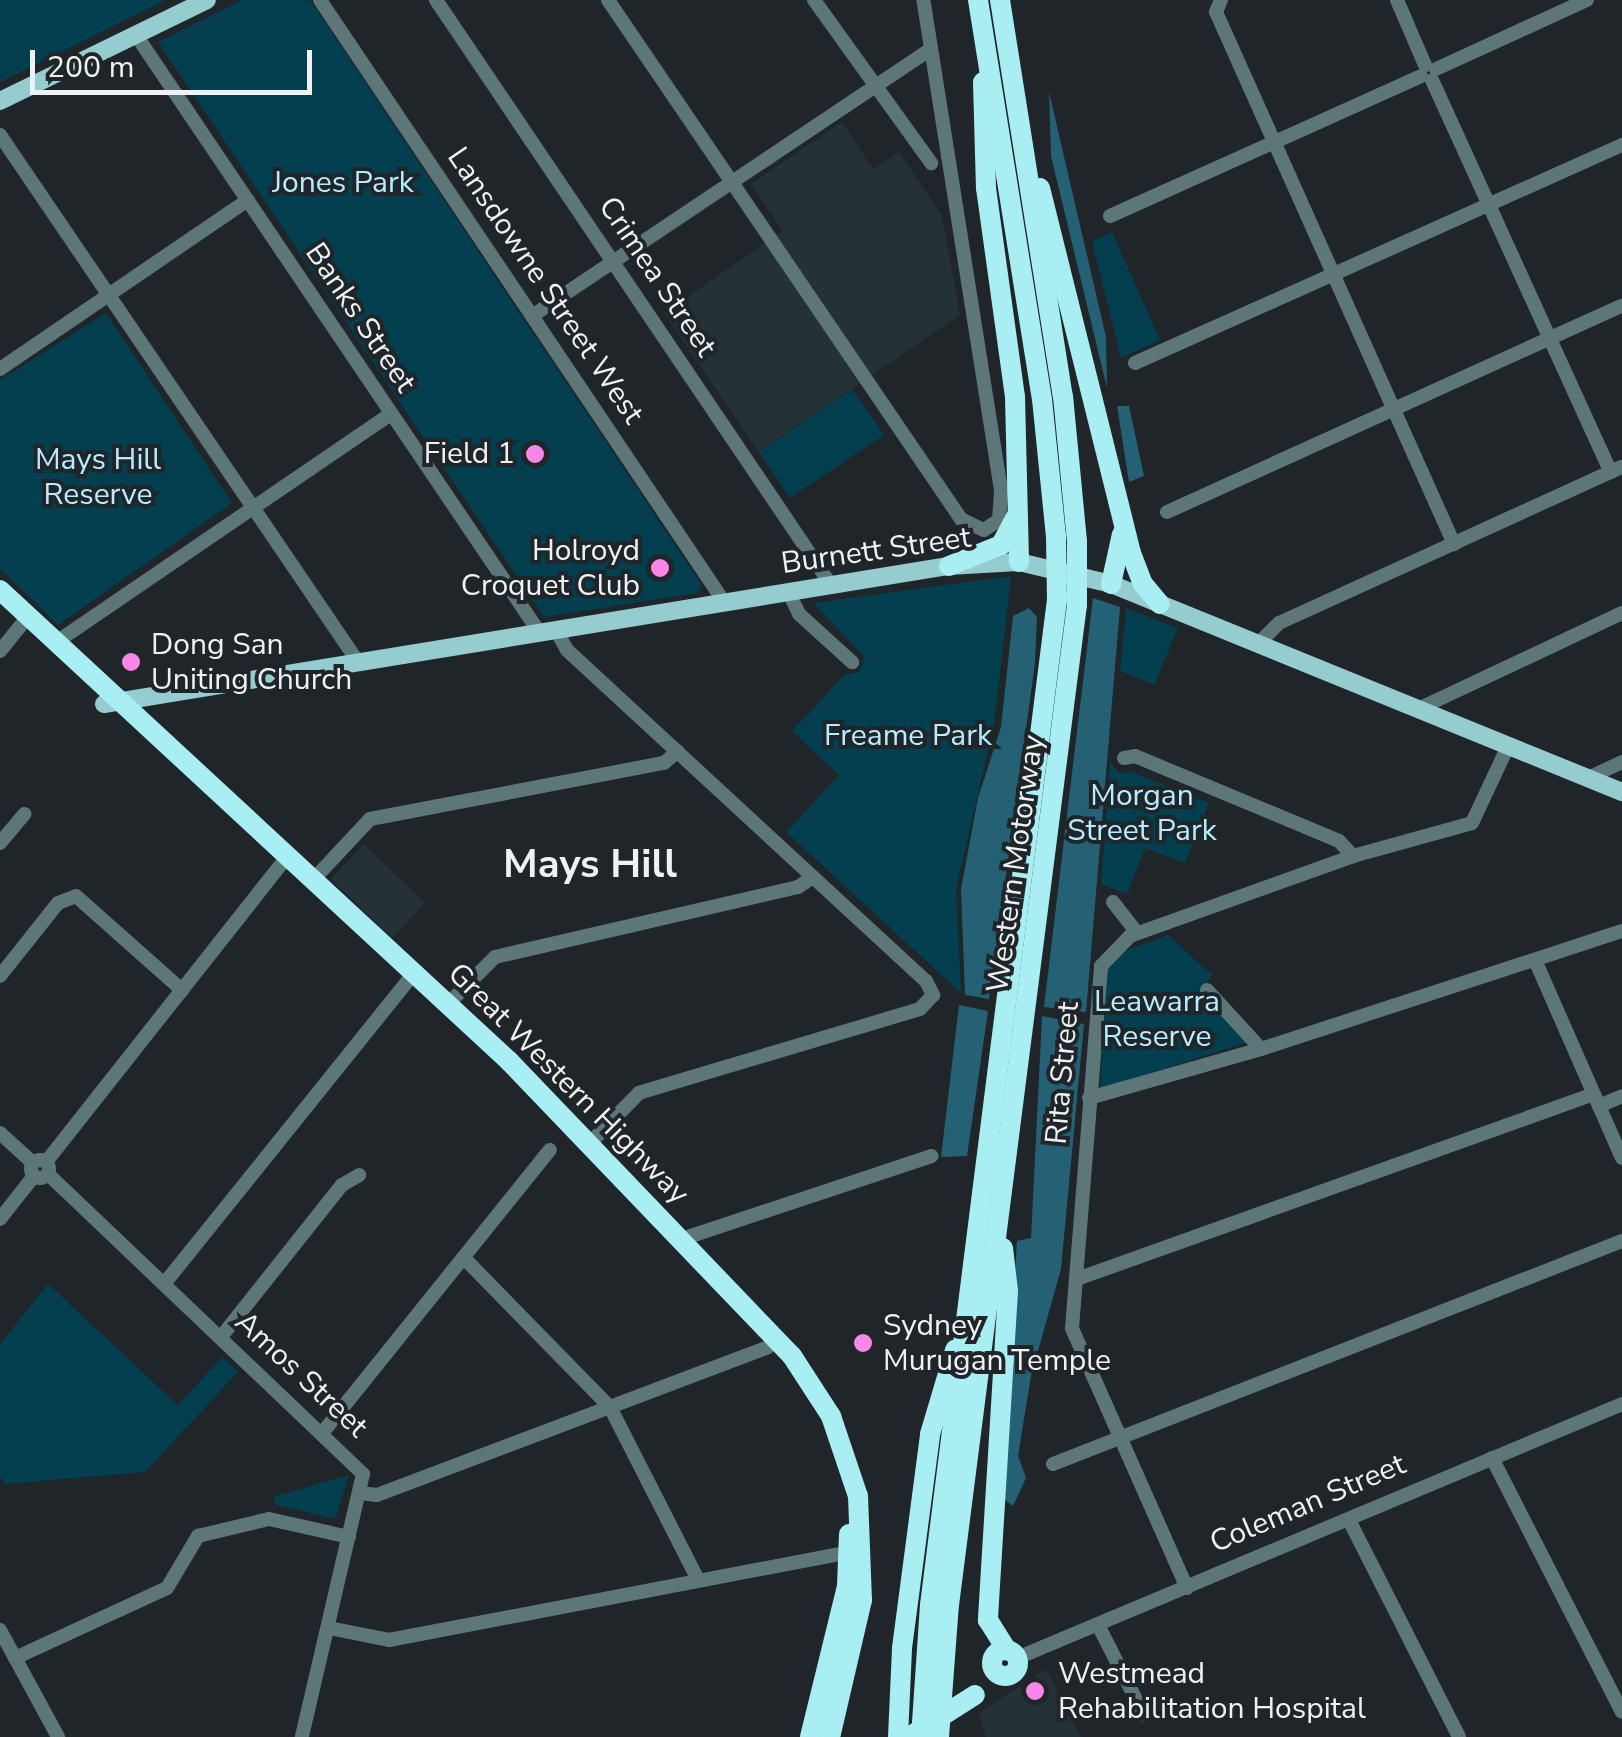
<!DOCTYPE html>
<style>
body{margin:0}
#map{position:relative;width:1622px;height:1737px;overflow:hidden;background:#1f2528;font-family:"Nunito Sans",sans-serif}
div>[style]{position:absolute}
.built>*{inset:0;background:#243237}
.green>*{inset:0;background:#033f4f}
.forest>*{inset:0;background:#256175}
.minor>*{height:14px;margin:-7px;padding:0 7px;transform-origin:7px;border-radius:7px;background:#5d7779}
.minor>.ring{margin:-7px;padding:0;box-sizing:content-box;background:none;border:14px solid #5d7779;border-radius:50%}
.major>*{height:18px;margin:-9px;padding:0 9px;transform-origin:9px;border-radius:9px;background:#94ccd0}
.highway>*{height:20px;margin:-10px;padding:0 10px;transform-origin:10px;border-radius:10px;background:#a9eef2}
.highway>.ring{margin:-10px;padding:0;box-sizing:content-box;background:none;border:20px solid #a9eef2;border-radius:50%}
.highway-bridge>*{height:20px;margin:-10px;padding:0 10px;transform-origin:10px;border-radius:10px;background:#a9eef2}
.dots>*{width:28px;height:28px;translate:-50% -50%;box-sizing:border-box;border:5px solid #1f2528;border-radius:50%}
span{translate:-50% -50%;white-space:nowrap;text-align:center;line-height:1.15;-webkit-text-stroke:8px #1f2528;paint-order:stroke}
.park-label{font-size:30px;color:#b7ebfe}
.street-label{font-size:30px;color:#eef2f4}
.poi-label{font-size:30px;color:#eef2f4}
.right{translate:-100% -50%;text-align:right}
.left{translate:0 -50%;text-align:left}
.district-label{font-size:40px;color:#eef2f4;font-weight:700}
.scale{position:absolute;left:30px;top:50px;width:282px;height:45px;box-sizing:border-box;border:5px solid #eef2f4;border-top:0;padding-left:12px;font-size:30px;line-height:35px;white-space:nowrap;color:#eef2f4;-webkit-text-stroke:8px #1f2528;paint-order:stroke}
</style>
<div id="map">
<div class="built">
<i style="clip-path:polygon(842px 122px,873px 169px,899px 152px,942px 216px,960px 315px,759px 452px,664px 313px,783px 231px,751px 184px)"></i>
<i style="clip-path:polygon(364px 844px,425px 903px,392px 938px,331px 879px)"></i>
<i style="clip-path:polygon(1046px 1669px,1081px 1737px,986px 1737px,979px 1713px)"></i>
</div>
<div class="green">
<i style="clip-path:polygon(0 0,166px 0,0 82px)"></i>
<i style="clip-path:polygon(242px 0,310px 0,701px 584px,698px 593px,544px 617px,158px 42px)"></i>
<i style="clip-path:polygon(1112px 232px,1160px 340px,1121px 358px,1092px 241px)"></i>
<i style="clip-path:polygon(106px 313px,232px 503px,58px 625px,0 569px,0 380px)"></i>
<i style="clip-path:polygon(852px 389px,884px 435px,790px 498px,759px 452px)"></i>
<i style="clip-path:polygon(1011px 576px,994px 725px,956px 889px,961px 993px,786px 832px,839px 775px,792px 731px,844px 675px,859px 672px,865px 657px,813px 603px)"></i>
<i style="clip-path:polygon(1126px 608px,1178px 628px,1154px 685px,1120px 671px)"></i>
<i style="clip-path:polygon(1110px 762px,1119px 773px,1132px 772px,1209px 803px,1185px 863px,1145px 848px,1127px 894px,1101px 884px)"></i>
<i style="clip-path:polygon(1168px 935px,1212px 975px,1203px 989px,1248px 1042px,1100px 1089px,1106px 969px,1114px 955px)"></i>
<i style="clip-path:polygon(48px 1284px,178px 1405px,222px 1357px,238px 1372px,145px 1472px,4px 1484px,0 1476px,0 1344px)"></i>
<i style="clip-path:polygon(349px 1475px,335px 1519px,276px 1505px,273px 1497px)"></i>
</div>
<div class="forest">
<i style="clip-path:polygon(1049px 92px,1106px 337px,1107px 388px,1051px 156px)"></i>
<i style="clip-path:polygon(1117px 406px,1129px 406px,1144px 476px,1129px 482px)"></i>
<i style="clip-path:polygon(1093px 598px,1120px 607px,1086px 1012px,1044px 1007px)"></i>
<i style="clip-path:polygon(1029px 608px,1037px 617px,1035px 663px,989px 999px,965px 995px,961px 889px,978px 798px,1001px 727px,1013px 616px)"></i>
<i style="clip-path:polygon(959px 1005px,988px 1011px,967px 1156px,941px 1157px)"></i>
<i style="clip-path:polygon(1042px 1016px,1084px 1024px,1061px 1269px,1031px 1376px,1018px 1456px,1026px 1478px,1013px 1506px,1004px 1499px,1004px 1437px,1017px 1241px,1031px 1238px)"></i>
</div>
<div class="minor">
<i style="left:320px;top:0;width:725px;rotate:56.13deg"></i>
<i style="left:436px;top:0;width:706px;rotate:55.97deg"></i>
<i style="left:608px;top:0;width:628px;rotate:55.78deg"></i>
<i style="left:961px;top:519px;width:25px;rotate:26deg"></i>
<i style="left:984px;top:530px;width:18px;rotate:-34deg"></i>
<i style="left:999px;top:520px;width:30px;rotate:-86deg"></i>
<i style="left:1001px;top:490px;width:496px;rotate:-99deg"></i>
<i style="left:814px;top:0;width:201px;rotate:54.3deg"></i>
<i style="left:1221px;top:0;width:13px;rotate:113deg"></i>
<i style="left:1216px;top:12px;width:583px;rotate:65.9deg"></i>
<i style="left:1397px;top:0;width:71px;rotate:66.7deg"></i>
<i style="left:136px;top:35px;width:720px;rotate:55.98deg"></i>
<i style="left:1436px;top:69px;width:166px;rotate:-24.6deg"></i>
<i style="left:1432px;top:80px;width:431px;rotate:65.5deg"></i>
<i style="left:0;top:135px;width:637px;rotate:55.81deg"></i>
<i style="left:1110px;top:216px;width:341px;rotate:-24.2deg"></i>
<i style="left:532px;top:316px;width:480px;rotate:-33.8deg"></i>
<i style="left:1135px;top:363px;width:534px;rotate:-24.12deg"></i>
<i style="left:0;top:369px;width:300px;rotate:-34.3deg"></i>
<i style="left:1167px;top:512px;width:499px;rotate:-24.4deg"></i>
<i style="left:788px;top:591px;width:25px;rotate:64deg"></i>
<i style="left:799px;top:614px;width:72px;rotate:42.2deg"></i>
<i style="left:556px;top:630px;width:23px;rotate:61deg"></i>
<i style="left:567px;top:650px;width:488px;rotate:42.7deg"></i>
<i style="left:926px;top:981px;width:16px;rotate:63deg"></i>
<i style="left:933px;top:995px;width:19px;rotate:133deg"></i>
<i style="left:920px;top:1009px;width:293px;rotate:163.4deg"></i>
<i style="left:639px;top:1093px;width:71px;rotate:134.4deg"></i>
<i style="left:55px;top:643px;width:407px;rotate:-34.3deg"></i>
<i style="left:1257px;top:645px;width:31px;rotate:-45deg"></i>
<i style="left:1279px;top:623px;width:377px;rotate:-24.5deg"></i>
<i style="left:0;top:651px;width:35px;rotate:-51deg"></i>
<i style="left:1416px;top:710px;width:228px;rotate:-25.2deg"></i>
<i style="left:1124px;top:758px;width:11px;rotate:-10deg"></i>
<i style="left:1135px;top:756px;width:221px;rotate:22.6deg"></i>
<i style="left:1339px;top:841px;width:21px;rotate:47deg"></i>
<i style="left:1588px;top:778px;width:38px;rotate:-25deg"></i>
<i style="left:0;top:843px;width:38px;rotate:-50deg"></i>
<i style="left:313px;top:880px;width:83px;rotate:-46.9deg"></i>
<i style="left:370px;top:819px;width:299px;rotate:-10.8deg"></i>
<i style="left:664px;top:763px;width:18px;rotate:-41deg"></i>
<i style="left:1113px;top:902px;width:39px;rotate:52deg"></i>
<i style="left:1535px;top:960px;width:216px;rotate:66.3deg"></i>
<i style="left:0;top:976px;width:93px;rotate:-51.5deg"></i>
<i style="left:58px;top:903px;width:19px;rotate:-21deg"></i>
<i style="left:76px;top:896px;width:142px;rotate:41.6deg"></i>
<i style="left:1207px;top:990px;width:80px;rotate:47.5deg"></i>
<i style="left:448px;top:1004px;width:66px;rotate:-45deg"></i>
<i style="left:495px;top:957px;width:311px;rotate:-13deg"></i>
<i style="left:798px;top:887px;width:18px;rotate:-34deg"></i>
<i style="left:1089px;top:1098px;width:179px;rotate:-15.9deg"></i>
<i style="left:1261px;top:1049px;width:380px;rotate:-18.1deg"></i>
<i style="left:1599px;top:1106px;width:25px;rotate:-23deg"></i>
<i style="left:0;top:1133px;width:45px;rotate:42.3deg"></i>
<i class="ring" style="left:31px;top:1160px;width:4px;height:4px"></i>
<i style="left:46px;top:1162px;width:380px;rotate:-51.7deg"></i>
<i style="left:48px;top:1174px;width:435px;rotate:43.6deg"></i>
<i style="left:363px;top:1474px;width:270px;rotate:103.1deg"></i>
<i style="left:0;top:1219px;width:55px;rotate:-51.7deg"></i>
<i style="left:682px;top:1239px;width:263px;rotate:-18.4deg"></i>
<i style="left:464px;top:1258px;width:209px;rotate:45.6deg"></i>
<i style="left:610px;top:1407px;width:194px;rotate:63deg"></i>
<i style="left:1077px;top:1279px;width:549px;rotate:-19.69deg"></i>
<i style="left:164px;top:1284px;width:390px;rotate:-51.2deg"></i>
<i style="left:221px;top:1337px;width:194px;rotate:-51.5deg"></i>
<i style="left:342px;top:1185px;width:20px;rotate:-30deg"></i>
<i style="left:323px;top:1432px;width:362px;rotate:-51.2deg"></i>
<i style="left:1492px;top:1458px;width:285px;rotate:62.9deg"></i>
<i style="left:1053px;top:1464px;width:611px;rotate:-21.4deg"></i>
<i style="left:360px;top:1493px;width:17px;rotate:7deg"></i>
<i style="left:377px;top:1495px;width:418px;rotate:-20.7deg"></i>
<i style="left:1349px;top:1520px;width:243px;rotate:63.1deg"></i>
<i style="left:1187px;top:1588px;width:284px;rotate:-113.9deg"></i>
<i style="left:1072px;top:1328px;width:363px;rotate:-85.4deg"></i>
<i style="left:1101px;top:966px;width:42px;rotate:-46deg"></i>
<i style="left:1130px;top:936px;width:237px;rotate:-19.7deg"></i>
<i style="left:1353px;top:856px;width:123px;rotate:-15.5deg"></i>
<i style="left:1472px;top:823px;width:85px;rotate:-64.9deg"></i>
<i style="left:1099px;top:1627px;width:99px;rotate:62.9deg"></i>
<i style="left:329px;top:1628px;width:61px;rotate:11.3deg"></i>
<i style="left:389px;top:1640px;width:469px;rotate:-10.8deg"></i>
<i style="left:0;top:1630px;width:122px;rotate:61.5deg"></i>
<i style="left:15px;top:1658px;width:167px;rotate:-24.7deg"></i>
<i style="left:167px;top:1588px;width:61px;rotate:-59.2deg"></i>
<i style="left:198px;top:1536px;width:73px;rotate:-13.5deg"></i>
<i style="left:269px;top:1519px;width:82px;rotate:12.7deg"></i>
<i style="left:1017px;top:1658px;width:656px;rotate:-22.77deg"></i>
</div>
<div class="major">
<i style="left:0;top:101px;width:230px;rotate:-26deg"></i>
<i style="left:104px;top:704px;width:856px;rotate:-9.28deg"></i>
<i style="left:949px;top:566px;width:70px;rotate:-3.3deg"></i>
<i style="left:1019px;top:562px;width:95px;rotate:13.4deg"></i>
<i style="left:1111px;top:584px;width:552px;rotate:22.15deg"></i>
</div>
<div class="highway">
<i style="left:978px;top:0;width:404px;rotate:80.9deg"></i>
<i style="left:1042px;top:399px;width:138px;rotate:84.2deg"></i>
<i style="left:1000px;top:0;width:401px;rotate:81deg"></i>
<i style="left:1063px;top:396px;width:146px;rotate:84.5deg"></i>
<i style="left:983px;top:82px;width:106px;rotate:88.4deg"></i>
<i style="left:986px;top:188px;width:211px;rotate:82.1deg"></i>
<i style="left:1015px;top:397px;width:165px;rotate:88.6deg"></i>
<i style="left:1040px;top:188px;width:376px;rotate:76deg"></i>
<i style="left:1131px;top:553px;width:33px;rotate:69deg"></i>
<i style="left:1143px;top:584px;width:26px;rotate:50deg"></i>
<i style="left:949px;top:566px;width:56px;rotate:-22deg"></i>
<i style="left:1001px;top:545px;width:32px;rotate:-62deg"></i>
<i style="left:1111px;top:584px;width:51px;rotate:-77.6deg"></i>
<i style="left:0;top:590px;width:693px;rotate:42.78deg"></i>
<i style="left:509px;top:1061px;width:409px;rotate:46.2deg"></i>
<i style="left:792px;top:1356px;width:72px;rotate:57deg"></i>
<i style="left:831px;top:1416px;width:84px;rotate:71.4deg"></i>
<i style="left:858px;top:1496px;width:104px;rotate:87.8deg"></i>
<i style="left:862px;top:1600px;width:141px;rotate:103.1deg"></i>
<i style="left:1003px;top:1248px;width:43px;rotate:83.4deg"></i>
<i style="left:1008px;top:1291px;width:330px;rotate:93.5deg"></i>
<i style="left:988px;top:1620px;width:36px;rotate:58deg"></i>
<i class="ring" style="left:992px;top:1650px;width:6px;height:6px"></i>
<i style="left:810px;top:1737px;width:155px;rotate:-76.2deg"></i>
<i style="left:847px;top:1586px;width:52px;rotate:-87.8deg"></i>
<i style="left:898px;top:1737px;width:89px;rotate:-87.4deg"></i>
<i style="left:902px;top:1648px;width:216px;rotate:-82.5deg"></i>
<i style="left:930px;top:1434px;width:88px;rotate:-73.4deg"></i>
<i style="left:921px;top:1737px;width:132px;rotate:-86.1deg"></i>
<i style="left:930px;top:1605px;width:1013px;rotate:-82.8deg"></i>
<i style="left:939px;top:1737px;width:132px;rotate:-85.7deg"></i>
<i style="left:949px;top:1605px;width:1008px;rotate:-82.71deg"></i>
</div>
<div class="highway-bridge">
<i style="left:1056px;top:536px;width:64px;rotate:89.1deg"></i>
<i style="left:1077px;top:541px;width:64px;rotate:90deg"></i>
<i style="left:909px;top:1737px;width:78px;rotate:-32.5deg"></i>
</div>
<div class="dots">
<i style="left:535px;top:454px;background:#fa87e7"></i>
<i style="left:660px;top:568px;background:#fa87e7"></i>
<i style="left:131px;top:662px;background:#fa87e7"></i>
<i style="left:863px;top:1343px;background:#fa87e7"></i>
<i style="left:1035px;top:1691px;background:#fa87e7"></i>
</div>
<div class="park-label">
<span style="left:343px;top:183px">Jones Park</span>
<span style="left:98px;top:477px">Mays Hill<br>Reserve</span>
<span style="left:908px;top:736px">Freame Park</span>
<span style="left:1142px;top:813px">Morgan<br>Street Park</span>
<span style="left:1157px;top:1019px">Leawarra<br>Reserve</span>
</div>
<div class="street-label">
<span style="left:657px;top:277px;rotate:56deg">Crimea Street</span>
<span style="left:545px;top:286px;rotate:56deg">Lansdowne Street West</span>
<span style="left:360px;top:318px;rotate:56deg">Banks Street</span>
<span style="left:876px;top:551px;rotate:-8deg">Burnett Street</span>
<span style="left:1016px;top:864px;rotate:-82deg">Western Motorway</span>
<span style="left:1063px;top:1073px;rotate:-85deg">Rita Street</span>
<span style="left:568px;top:1084px;rotate:45deg">Great Western Highway</span>
<span style="left:301px;top:1375px;rotate:43deg">Amos Street</span>
<span style="left:1308px;top:1504px;rotate:-23deg">Coleman Street</span>
</div>
<div class="poi-label">
<span class="right" style="left:515px;top:454px">Field 1</span>
<span class="right" style="left:640px;top:568px">Holroyd<br>Croquet Club</span>
<span class="left" style="left:151px;top:662px">Dong San<br>Uniting Church</span>
<span class="left" style="left:883px;top:1343px">Sydney<br>Murugan Temple</span>
<span class="left" style="left:1058px;top:1691px">Westmead<br>Rehabilitation Hospital</span>
</div>
<div class="district-label">
<span style="left:590px;top:864px">Mays Hill</span>
</div>
<div class="scale">200 m</div>
</div>
